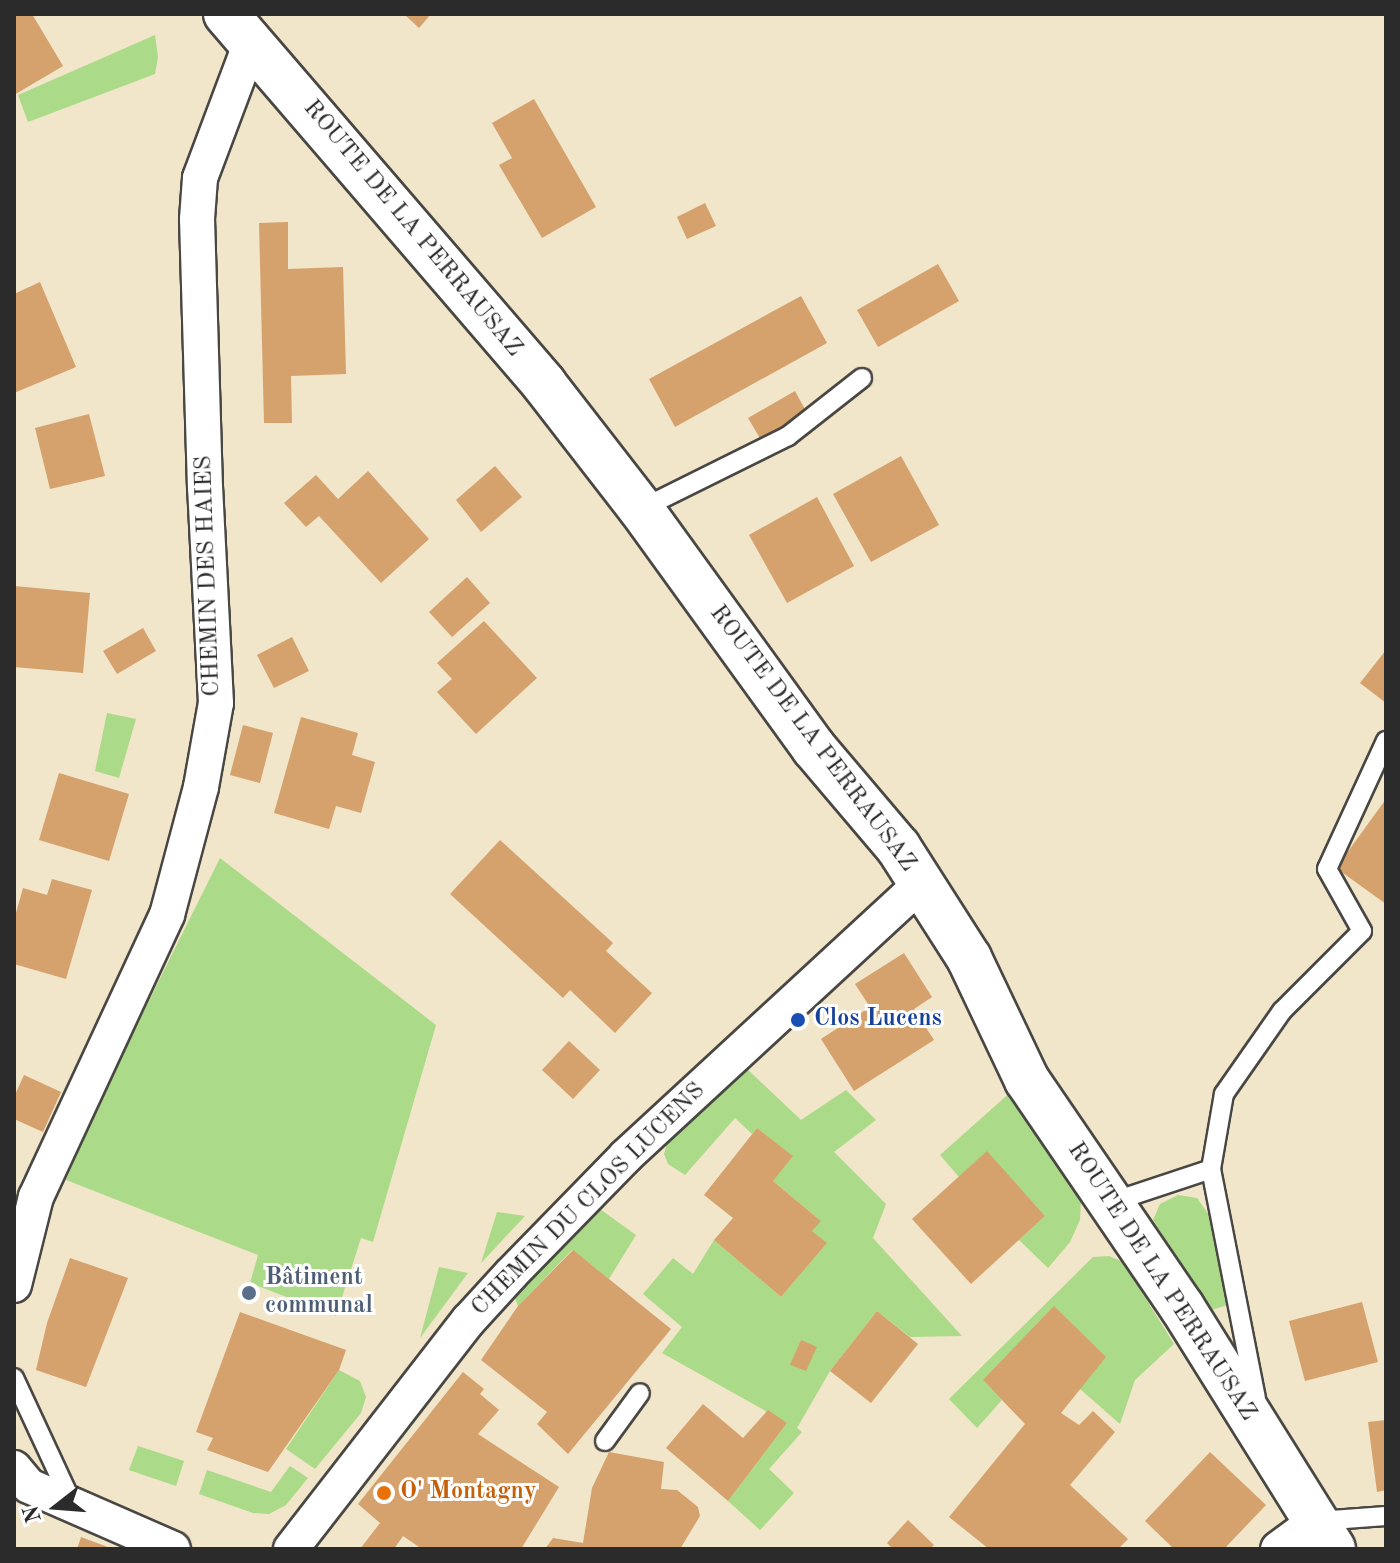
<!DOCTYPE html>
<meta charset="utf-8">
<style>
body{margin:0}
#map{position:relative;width:1400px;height:1563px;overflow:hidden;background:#f1e5ca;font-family:"Old Standard TT",serif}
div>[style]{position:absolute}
.green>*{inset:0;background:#abdb88}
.building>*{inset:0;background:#d5a16c}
.roads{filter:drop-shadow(2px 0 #494743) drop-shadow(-2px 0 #494743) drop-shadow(0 2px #494743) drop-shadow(0 -2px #494743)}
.lane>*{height:18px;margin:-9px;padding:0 9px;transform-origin:9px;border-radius:9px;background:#fff}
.street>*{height:34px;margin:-17px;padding:0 17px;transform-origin:17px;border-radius:17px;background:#fff}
.secondary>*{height:44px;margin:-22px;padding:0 22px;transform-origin:22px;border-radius:22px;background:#fff}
.dots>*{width:22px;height:22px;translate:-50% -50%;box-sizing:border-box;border:4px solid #fff;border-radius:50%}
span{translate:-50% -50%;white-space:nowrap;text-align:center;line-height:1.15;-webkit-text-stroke:6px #fff;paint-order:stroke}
.street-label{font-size:24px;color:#2b2b2b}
.transit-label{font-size:24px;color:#164399;font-weight:700}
.left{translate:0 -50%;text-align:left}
.service-label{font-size:24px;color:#4e5e75;font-weight:700}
.food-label{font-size:24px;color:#c56008;font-weight:700}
.frame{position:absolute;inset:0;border:16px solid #2b2b2b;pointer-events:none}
.north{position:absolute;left:16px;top:1467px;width:80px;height:80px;-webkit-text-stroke:6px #fff;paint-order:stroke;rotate:253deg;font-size:22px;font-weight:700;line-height:32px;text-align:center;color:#2b2b2b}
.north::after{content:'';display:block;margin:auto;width:28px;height:36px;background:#2b2b2b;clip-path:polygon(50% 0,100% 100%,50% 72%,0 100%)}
</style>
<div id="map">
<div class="green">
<i style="clip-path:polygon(155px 35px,158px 57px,155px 74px,28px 122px,18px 95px)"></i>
<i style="clip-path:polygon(107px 713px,136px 719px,119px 778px,95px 771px)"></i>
<i style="clip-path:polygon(220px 858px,436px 1025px,373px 1242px,361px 1238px,336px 1316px,250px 1283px,258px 1255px,66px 1180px,105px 1089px)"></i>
<i style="clip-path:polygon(745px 1067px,801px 1120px,846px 1090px,876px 1120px,834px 1152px,886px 1204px,873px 1238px,962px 1336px,910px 1337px,877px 1311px,830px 1371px,797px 1428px,802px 1432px,769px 1469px,794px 1493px,760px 1530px,728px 1501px,787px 1423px,662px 1353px,682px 1327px,643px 1294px,673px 1258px,693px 1274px,714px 1240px,781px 1297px,826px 1244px,812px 1231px,820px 1220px,773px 1181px,792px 1156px,757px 1128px,752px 1134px,735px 1118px,685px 1175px,668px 1164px,664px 1154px,668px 1140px)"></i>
<i style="clip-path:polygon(1013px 1090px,1081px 1199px,1080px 1220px,1070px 1242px,1048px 1268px,1019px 1240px,1045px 1216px,987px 1152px,959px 1177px,940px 1155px)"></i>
<i style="clip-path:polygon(1178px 1195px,1197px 1198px,1213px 1221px,1226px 1270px,1228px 1305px,1211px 1310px,1153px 1220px,1160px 1204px)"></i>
<i style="clip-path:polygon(597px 1207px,636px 1235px,609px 1279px,572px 1250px,518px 1306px,514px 1295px)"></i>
<i style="clip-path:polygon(497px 1212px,525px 1216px,481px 1263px)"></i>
<i style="clip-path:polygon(1109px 1256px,1123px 1262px,1174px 1344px,1135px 1380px,1120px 1424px,1080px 1389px,983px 1380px,1002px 1400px,977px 1428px,949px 1399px,1093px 1257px)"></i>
<i style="clip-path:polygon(439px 1267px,468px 1273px,420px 1338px)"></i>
<i style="clip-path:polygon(339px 1370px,360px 1381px,366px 1397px,361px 1413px,315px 1469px,286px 1449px)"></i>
<i style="clip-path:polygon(138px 1446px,184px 1461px,176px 1486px,129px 1470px)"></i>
<i style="clip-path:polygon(290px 1466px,308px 1478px,286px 1505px,269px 1514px,253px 1513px,199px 1494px,207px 1470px,271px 1492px)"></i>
</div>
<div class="building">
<i style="clip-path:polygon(14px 14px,32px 14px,63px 66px,14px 95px)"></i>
<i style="clip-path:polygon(404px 14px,431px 14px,419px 28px)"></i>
<i style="clip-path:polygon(534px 99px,596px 207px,542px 238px,499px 165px,512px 158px,492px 123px)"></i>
<i style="clip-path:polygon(705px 203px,716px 226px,687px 239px,677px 217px)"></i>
<i style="clip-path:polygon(288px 222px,288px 269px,343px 267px,346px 374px,291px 376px,292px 423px,264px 423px,259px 223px)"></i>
<i style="clip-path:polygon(938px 264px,959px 301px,878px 347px,857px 310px)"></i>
<i style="clip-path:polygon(40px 282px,76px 367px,14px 393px,14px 294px)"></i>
<i style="clip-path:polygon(801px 296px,827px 343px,675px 427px,649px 379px)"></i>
<i style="clip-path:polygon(795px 391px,807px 413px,761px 440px,748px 418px)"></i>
<i style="clip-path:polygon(89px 414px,105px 476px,50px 489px,35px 428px)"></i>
<i style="clip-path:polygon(901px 456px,939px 525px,871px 562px,833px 494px)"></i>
<i style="clip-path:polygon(495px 466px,522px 497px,481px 532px,456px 500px)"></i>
<i style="clip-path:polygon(368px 471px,429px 539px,381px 583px,319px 516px,306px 527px,284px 503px,316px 475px,338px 499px)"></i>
<i style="clip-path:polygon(817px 497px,854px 566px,787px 603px,749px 535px)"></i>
<i style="clip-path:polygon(467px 577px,490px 603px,452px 637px,429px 612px)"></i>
<i style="clip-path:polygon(14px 586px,90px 593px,83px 673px,14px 667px)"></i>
<i style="clip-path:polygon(484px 621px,537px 678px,476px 734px,437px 692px,452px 679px,437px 663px)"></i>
<i style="clip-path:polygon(143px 628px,156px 651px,117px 674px,103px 651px)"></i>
<i style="clip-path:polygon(292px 637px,309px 671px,274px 688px,257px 655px)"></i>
<i style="clip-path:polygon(1386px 650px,1386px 703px,1360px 683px)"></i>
<i style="clip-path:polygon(301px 717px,358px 733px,352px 755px,375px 762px,361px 813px,336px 806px,329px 829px,274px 813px)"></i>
<i style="clip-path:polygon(243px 725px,273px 733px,260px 783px,230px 775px)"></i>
<i style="clip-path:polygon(59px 773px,129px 794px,109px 861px,39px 840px)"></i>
<i style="clip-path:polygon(1386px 799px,1386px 904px,1336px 868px)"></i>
<i style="clip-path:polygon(500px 840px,613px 943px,606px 951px,652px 993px,615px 1033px,570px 990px,563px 998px,450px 894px)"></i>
<i style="clip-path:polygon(52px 879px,92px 890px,66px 979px,14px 964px,14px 920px,23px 888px,47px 895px)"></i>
<i style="clip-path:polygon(904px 953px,932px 997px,914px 1009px,934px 1040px,854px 1091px,821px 1039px,870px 1007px,855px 984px)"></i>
<i style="clip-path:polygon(569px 1041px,600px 1070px,573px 1099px,542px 1070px)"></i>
<i style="clip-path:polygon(24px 1075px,61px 1092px,43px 1132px,14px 1119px,14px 1097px)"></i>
<i style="clip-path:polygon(757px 1128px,793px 1156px,773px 1181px,821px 1221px,812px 1231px,827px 1243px,781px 1297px,714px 1240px,733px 1218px,704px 1195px)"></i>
<i style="clip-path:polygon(987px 1151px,1045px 1216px,971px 1284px,912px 1219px)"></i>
<i style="clip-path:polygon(573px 1250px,671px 1329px,568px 1454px,537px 1424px,547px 1412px,481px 1360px,518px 1306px)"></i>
<i style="clip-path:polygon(70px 1258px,128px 1278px,86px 1387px,36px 1370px,47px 1323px)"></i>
<i style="clip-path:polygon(1362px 1302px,1378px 1362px,1305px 1381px,1289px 1321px)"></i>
<i style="clip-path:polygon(1054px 1306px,1106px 1357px,1061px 1413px,1079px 1425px,1093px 1411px,1115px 1432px,1070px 1485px,1128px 1539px,1118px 1549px,989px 1549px,949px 1517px,1025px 1424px,983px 1380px)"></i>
<i style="clip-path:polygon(877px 1311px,918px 1344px,871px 1403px,830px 1371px)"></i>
<i style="clip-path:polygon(240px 1312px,346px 1350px,339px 1370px,268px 1472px,207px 1450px,213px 1438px,196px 1432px)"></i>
<i style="clip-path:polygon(801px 1340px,817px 1347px,806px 1371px,790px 1365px)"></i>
<i style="clip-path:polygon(463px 1372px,484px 1389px,480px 1394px,499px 1410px,478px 1434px,559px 1487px,521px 1549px,422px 1549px,403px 1536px,394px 1549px,360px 1549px,380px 1523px,358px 1504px)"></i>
<i style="clip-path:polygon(703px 1404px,743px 1438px,768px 1410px,787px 1423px,728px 1501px,666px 1448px)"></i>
<i style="clip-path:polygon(1386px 1420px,1386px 1490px,1377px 1492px,1368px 1422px)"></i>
<i style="clip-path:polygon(609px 1452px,664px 1462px,661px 1489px,677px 1490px,698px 1507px,700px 1516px,680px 1549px,545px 1549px,553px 1538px,583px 1543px,592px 1488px)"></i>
<i style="clip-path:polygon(1210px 1452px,1266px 1505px,1224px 1549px,1174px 1549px,1145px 1521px)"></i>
<i style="clip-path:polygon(908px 1520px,934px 1545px,930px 1549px,893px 1549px,887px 1543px)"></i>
<i style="clip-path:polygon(81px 1537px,113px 1549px,77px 1549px)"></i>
</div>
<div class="roads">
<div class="lane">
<i style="left:641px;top:509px;width:164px;rotate:-26.4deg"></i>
<i style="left:788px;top:436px;width:94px;rotate:-38.1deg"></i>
<i style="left:1211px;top:1169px;width:233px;rotate:78.9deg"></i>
<i style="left:1112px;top:1202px;width:104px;rotate:-18.4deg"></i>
<i style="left:1211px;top:1169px;width:76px;rotate:-80.2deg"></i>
<i style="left:1224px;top:1094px;width:101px;rotate:-55.1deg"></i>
<i style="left:1282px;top:1011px;width:113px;rotate:-45deg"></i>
<i style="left:1362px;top:931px;width:71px;rotate:-119.4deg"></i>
<i style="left:1327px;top:869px;width:141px;rotate:-65.3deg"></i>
<i style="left:14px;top:1378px;width:138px;rotate:65.1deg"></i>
<i style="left:605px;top:1441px;width:59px;rotate:-53.9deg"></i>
<i style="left:1318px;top:1521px;width:68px;rotate:-4.2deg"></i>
</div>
<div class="street">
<i style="left:14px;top:1285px;width:91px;rotate:-76deg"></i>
<i style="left:36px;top:1197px;width:311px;rotate:-65.1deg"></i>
<i style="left:167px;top:915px;width:132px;rotate:-75.1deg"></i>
<i style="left:201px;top:787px;width:85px;rotate:-79.9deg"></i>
<i style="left:216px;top:703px;width:215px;rotate:-92.9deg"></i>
<i style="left:205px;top:488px;width:269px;rotate:-91.7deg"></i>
<i style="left:197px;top:219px;width:41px;rotate:-85.8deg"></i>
<i style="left:200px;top:178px;width:145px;rotate:-69.4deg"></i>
<i style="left:14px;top:1468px;width:23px;rotate:50deg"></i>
<i style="left:29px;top:1486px;width:157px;rotate:23.6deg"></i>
<i style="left:291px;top:1549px;width:289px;rotate:-52.2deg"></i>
<i style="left:468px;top:1321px;width:64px;rotate:-47.5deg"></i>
<i style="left:511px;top:1274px;width:165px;rotate:-45.7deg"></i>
<i style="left:626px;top:1156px;width:401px;rotate:-42.7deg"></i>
<i style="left:1278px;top:1549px;width:47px;rotate:-36.4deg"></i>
</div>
<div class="secondary">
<i style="left:226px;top:14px;width:488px;rotate:49.3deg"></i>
<i style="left:544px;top:384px;width:158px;rotate:52.2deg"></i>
<i style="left:641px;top:509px;width:295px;rotate:54.1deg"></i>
<i style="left:814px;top:748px;width:130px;rotate:49.7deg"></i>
<i style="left:898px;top:847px;width:132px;rotate:57.4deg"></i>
<i style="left:969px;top:958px;width:135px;rotate:64.6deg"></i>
<i style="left:1027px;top:1080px;width:275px;rotate:55.7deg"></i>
<i style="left:1182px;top:1307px;width:285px;rotate:58deg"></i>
</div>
</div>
<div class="dots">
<i style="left:798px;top:1020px;background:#1a4fb4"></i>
<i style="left:249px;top:1293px;background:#5c6f8a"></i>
<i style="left:384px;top:1493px;background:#e8710a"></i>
</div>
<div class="street-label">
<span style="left:412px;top:229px;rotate:50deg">ROUTE DE LA PERRAUSAZ</span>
<span style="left:209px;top:576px;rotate:-92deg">CHEMIN DES HAIES</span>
<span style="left:812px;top:739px;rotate:53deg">ROUTE DE LA PERRAUSAZ</span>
<span style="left:589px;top:1200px;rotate:-45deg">CHEMIN DU CLOS LUCENS</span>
<span style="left:1161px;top:1282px;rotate:57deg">ROUTE DE LA PERRAUSAZ</span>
</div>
<div class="transit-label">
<span class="left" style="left:814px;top:1020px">Clos Lucens</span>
</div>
<div class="service-label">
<span class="left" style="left:265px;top:1293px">Bâtiment<br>communal</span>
</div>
<div class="food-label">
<span class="left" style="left:400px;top:1493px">O' Montagny</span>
</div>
<div class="frame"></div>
<div class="north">N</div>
</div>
